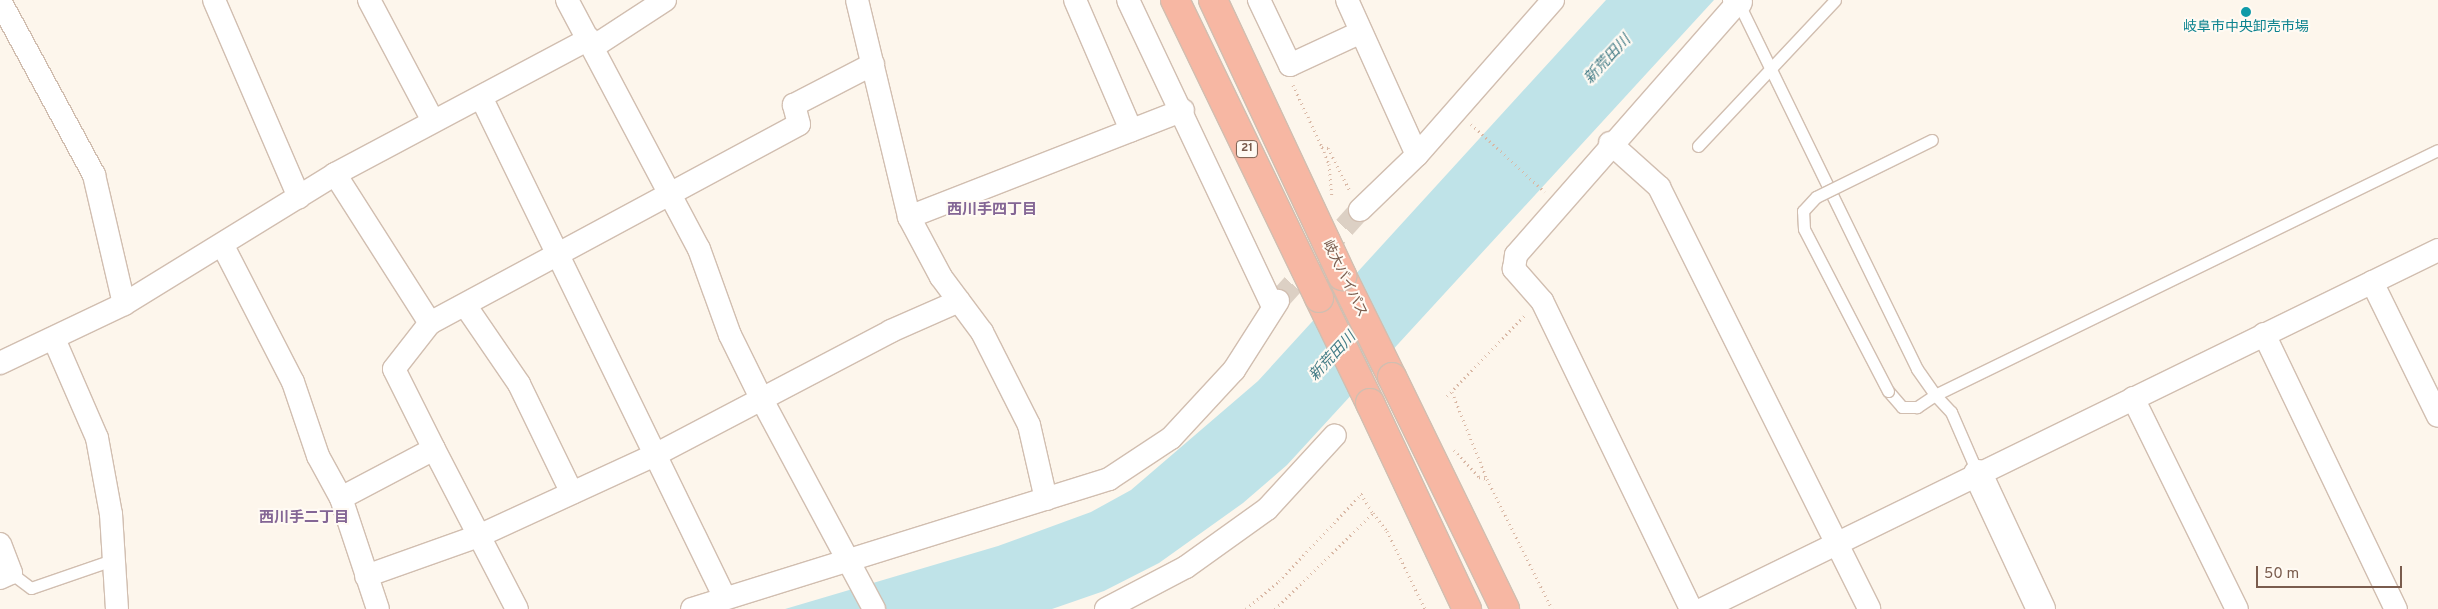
<!DOCTYPE html>
<meta charset="utf-8">
<style>
body{margin:0}
#map{position:relative;width:2438px;height:609px;overflow:hidden;background:#fdf6ec;font-family:Overpass,"Noto Sans JP",sans-serif}
div>[style]{position:absolute}
.water>*{inset:0;background:#bfe3e8}
.street-tunnel>*{height:22px;margin-top:-11px;transform-origin:0;background:repeating-linear-gradient(90deg,#dcd0c4 0 22px,transparent 0 33px)}
.path>*{height:3px;margin-top:-1.5px;transform-origin:0;background:repeating-linear-gradient(90deg,#d9b8a5 0 1px,transparent 0 5px)}
.roads{filter:drop-shadow(1px 0 #d1beb0) drop-shadow(-1px 0 #d1beb0) drop-shadow(0 1px #d1beb0) drop-shadow(0 -1px #d1beb0)}
.lane>*{height:11px;margin:-5.5px;padding:0 5.5px;transform-origin:5.5px;border-radius:5.5px;background:#fff}
.street>*{height:22px;margin:-11px;padding:0 11px;transform-origin:11px;border-radius:11px;background:#fff}
.secondary>*{height:28px;margin:-14px;padding:0 14px;transform-origin:14px;border-radius:14px;background:#fff}
.highway>*{height:28px;margin:-14px;padding:0 14px;transform-origin:14px;border-radius:14px;background:#f7b7a3}
.bridges{filter:drop-shadow(1px 0 #d1beb0) drop-shadow(-1px 0 #d1beb0) drop-shadow(0 1px #d1beb0) drop-shadow(0 -1px #d1beb0)}
.lane-bridge>*{height:11px;margin:-5.5px;padding:0 5.5px;transform-origin:5.5px;border-radius:5.5px;background:#fff}
.highway-bridge>*{height:28px;margin:-14px;padding:0 14px;transform-origin:14px;border-radius:14px;background:#f7b7a3}
.dots>*{width:14px;height:14px;translate:-50% -50%;box-sizing:border-box;border:2px solid #fffaf3;border-radius:50%}
span{translate:-50% -50%;white-space:nowrap;text-align:center;line-height:1.15;-webkit-text-stroke:4px #fffaf3;paint-order:stroke}
.shield-label span{padding:1px 4px;background:#fffaf3;border:1px solid;border-radius:4px;-webkit-text-stroke-width:0}
.shield-label{font-size:12px;color:#7a5c4d;font-weight:700}
.culture-label{font-size:14px;color:#0d838f}
.street-label{font-size:14px;color:#7a5c4d}
.water-label{font-size:15px;color:#437c86;font-style:italic}
.neighbourhood-label{font-size:15px;color:#846695;font-weight:700}
.scale{position:absolute;left:2256px;top:566px;width:146px;height:22px;box-sizing:border-box;border:2px solid #7a5c4d;border-top:0;padding-left:6px;font-size:15px;line-height:18px;white-space:nowrap;color:#7a5c4d;-webkit-text-stroke:4px #fffaf3;paint-order:stroke}
</style>
<div id="map">
<div class="water">
<i style="clip-path:polygon(1606px 0,1714px 0,1287px 465px,1243px 503px,1159px 563px,1104px 591px,1052px 609px,785px 609px,998px 546px,1091px 512px,1131px 490px,1258px 381px)"></i>
</div>
<div class="street-tunnel">
<i style="left:1278px;top:301px;width:122px;rotate:-48deg"></i>
</div>
<div class="path">
<i style="left:1293px;top:85px;width:68px;rotate:64.9deg"></i>
<i style="left:1322px;top:147px;width:6px;rotate:9deg"></i>
<i style="left:1328px;top:148px;width:48px;rotate:62.9deg"></i>
<i style="left:1471px;top:124px;width:100px;rotate:42.6deg"></i>
<i style="left:1322px;top:147px;width:18px;rotate:68deg"></i>
<i style="left:1329px;top:164px;width:33px;rotate:85deg"></i>
<i style="left:1452px;top:392px;width:94px;rotate:68.1deg"></i>
<i style="left:1487px;top:479px;width:145px;rotate:63.4deg"></i>
<i style="left:1447px;top:396px;width:114px;rotate:-46.1deg"></i>
<i style="left:1454px;top:450px;width:37px;rotate:47deg"></i>
<i style="left:1479px;top:477px;width:8px;rotate:14deg"></i>
<i style="left:1361px;top:494px;width:22px;rotate:58deg"></i>
<i style="left:1246px;top:609px;width:43px;rotate:-40.3deg"></i>
<i style="left:1279px;top:581px;width:125px;rotate:-46.6deg"></i>
<i style="left:1275px;top:609px;width:137px;rotate:-44.4deg"></i>
<i style="left:1373px;top:513px;width:23px;rotate:52deg"></i>
<i style="left:1387px;top:531px;width:87px;rotate:64deg"></i>
</div>
<div class="roads">
<div class="lane">
<i style="left:1738px;top:2px;width:408px;rotate:64deg"></i>
<i style="left:1917px;top:369px;width:32px;rotate:55deg"></i>
<i style="left:1935px;top:395px;width:22px;rotate:146deg"></i>
<i style="left:1917px;top:407px;width:15px;rotate:180deg"></i>
<i style="left:1902px;top:407px;width:21px;rotate:-131deg"></i>
<i style="left:1698px;top:146px;width:200px;rotate:-46.8deg"></i>
<i style="left:1978px;top:474px;width:68px;rotate:-113.5deg"></i>
<i style="left:1951px;top:412px;width:23px;rotate:-133deg"></i>
<i style="left:1935px;top:395px;width:559px;rotate:-25.97deg"></i>
<i style="left:11px;top:573px;width:25px;rotate:37deg"></i>
<i style="left:31px;top:588px;width:89px;rotate:-19deg"></i>
</div>
<div class="street">
<i style="left:214px;top:0;width:215px;rotate:66.7deg"></i>
<i style="left:369px;top:0;width:137px;rotate:62.1deg"></i>
<i style="left:567px;top:0;width:282px;rotate:62.1deg"></i>
<i style="left:699px;top:249px;width:91px;rotate:70.2deg"></i>
<i style="left:730px;top:335px;width:70px;rotate:63.8deg"></i>
<i style="left:761px;top:398px;width:239px;rotate:61.8deg"></i>
<i style="left:857px;top:0;width:223px;rotate:76.5deg"></i>
<i style="left:909px;top:217px;width:68px;rotate:61.9deg"></i>
<i style="left:941px;top:277px;width:69px;rotate:53.3deg"></i>
<i style="left:982px;top:332px;width:104px;rotate:63.2deg"></i>
<i style="left:1029px;top:425px;width:76px;rotate:77.1deg"></i>
<i style="left:1075px;top:0;width:142px;rotate:66.7deg"></i>
<i style="left:1128px;top:0;width:340px;rotate:64.7deg"></i>
<i style="left:1259px;top:0;width:72px;rotate:64.5deg"></i>
<i style="left:1290px;top:65px;width:78px;rotate:-24.9deg"></i>
<i style="left:1347px;top:0;width:170px;rotate:65.7deg"></i>
<i style="left:0;top:1px;width:198px;rotate:61.6deg"></i>
<i style="left:94px;top:175px;width:132px;rotate:76.9deg"></i>
<i style="left:593px;top:47px;width:86px;rotate:-33.1deg"></i>
<i style="left:482px;top:99px;width:555px;rotate:64.04deg"></i>
<i style="left:1610px;top:143px;width:66px;rotate:41.9deg"></i>
<i style="left:1659px;top:187px;width:471px;rotate:63.5deg"></i>
<i style="left:335px;top:174px;width:177px;rotate:57.5deg"></i>
<i style="left:1360px;top:210px;width:79px;rotate:-44deg"></i>
<i style="left:1417px;top:155px;width:206px;rotate:-48.7deg"></i>
<i style="left:909px;top:217px;width:294px;rotate:-21.3deg"></i>
<i style="left:223px;top:246px;width:153px;rotate:62.8deg"></i>
<i style="left:293px;top:382px;width:78px;rotate:71.3deg"></i>
<i style="left:318px;top:456px;width:48px;rotate:61.3deg"></i>
<i style="left:341px;top:498px;width:117px;rotate:71.6deg"></i>
<i style="left:2372px;top:282px;width:149px;rotate:63.8deg"></i>
<i style="left:465px;top:305px;width:96px;rotate:55.6deg"></i>
<i style="left:519px;top:384px;width:121px;rotate:64.1deg"></i>
<i style="left:2264px;top:334px;width:305px;rotate:64.4deg"></i>
<i style="left:54px;top:339px;width:108px;rotate:66.5deg"></i>
<i style="left:97px;top:438px;width:77px;rotate:79.6deg"></i>
<i style="left:111px;top:514px;width:95px;rotate:86.4deg"></i>
<i style="left:0;top:363px;width:137px;rotate:-25.4deg"></i>
<i style="left:124px;top:304px;width:248px;rotate:-31.6deg"></i>
<i style="left:335px;top:174px;width:288px;rotate:-28deg"></i>
<i style="left:2133px;top:398px;width:235px;rotate:63.8deg"></i>
<i style="left:434px;top:449px;width:89px;rotate:-116.6deg"></i>
<i style="left:394px;top:369px;width:58px;rotate:-52deg"></i>
<i style="left:430px;top:323px;width:419px;rotate:-28.3deg"></i>
<i style="left:799px;top:124px;width:20px;rotate:-105deg"></i>
<i style="left:794px;top:105px;width:89px;rotate:-27.4deg"></i>
<i style="left:341px;top:498px;width:105px;rotate:-27.8deg"></i>
<i style="left:434px;top:449px;width:180px;rotate:62.6deg"></i>
<i style="left:0;top:544px;width:31px;rotate:69deg"></i>
<i style="left:11px;top:573px;width:12px;rotate:156deg"></i>
<i style="left:366px;top:576px;width:122px;rotate:-19.6deg"></i>
<i style="left:481px;top:535px;width:194px;rotate:-24.7deg"></i>
<i style="left:657px;top:454px;width:264px;rotate:-27.7deg"></i>
<i style="left:891px;top:331px;width:74px;rotate:-23.8deg"></i>
<i style="left:692px;top:609px;width:437px;rotate:-17.3deg"></i>
<i style="left:1109px;top:479px;width:74px;rotate:-33.5deg"></i>
<i style="left:1171px;top:438px;width:93px;rotate:-47.2deg"></i>
<i style="left:1234px;top:370px;width:82px;rotate:-57.5deg"></i>
<i style="left:1106px;top:609px;width:90px;rotate:-27.7deg"></i>
<i style="left:1186px;top:567px;width:100px;rotate:-35.6deg"></i>
<i style="left:1267px;top:509px;width:100px;rotate:-47.4deg"></i>
<i style="left:1691px;top:609px;width:342px;rotate:-115.8deg"></i>
<i style="left:1542px;top:301px;width:43px;rotate:-131.2deg"></i>
<i style="left:1514px;top:269px;width:14px;rotate:-82deg"></i>
<i style="left:1516px;top:255px;width:339px;rotate:-48.7deg"></i>
<i style="left:1703px;top:609px;width:818px;rotate:-26.03deg"></i>
</div>
<div class="secondary">
<i style="left:1737px;top:0;width:2px;rotate:63deg"></i>
<i style="left:1978px;top:474px;width:149px;rotate:65deg"></i>
</div>
<div class="highway">
<i style="left:1342px;top:276px;width:113px;rotate:63.7deg"></i>
<i style="left:1319px;top:298px;width:117px;rotate:64.1deg"></i>
</div>
</div>
<div class="bridges">
<div class="lane-bridge">
<i style="left:1888px;top:391px;width:182px;rotate:-117.4deg"></i>
<i style="left:1804px;top:229px;width:18px;rotate:-93deg"></i>
<i style="left:1803px;top:211px;width:19px;rotate:-47deg"></i>
<i style="left:1816px;top:197px;width:129px;rotate:-26.2deg"></i>
</div>
<div class="highway-bridge">
<i style="left:1175px;top:0;width:331px;rotate:64.2deg"></i>
<i style="left:1213px;top:0;width:305px;rotate:64.9deg"></i>
<i style="left:1392px;top:377px;width:258px;rotate:64deg"></i>
<i style="left:1370px;top:403px;width:228px;rotate:64.8deg"></i>
</div>
</div>
<div class="dots">
<i style="left:2246px;top:12px;background:#0f9aa8"></i>
</div>
<div class="shield-label">
<span style="left:1247px;top:149px">21</span>
</div>
<div class="culture-label">
<span style="left:2246px;top:28px">岐阜市中央卸売市場</span>
</div>
<div class="street-label">
<span style="left:1344px;top:279px;rotate:64deg">岐大バイパス</span>
</div>
<div class="water-label">
<span style="left:1608px;top:60px;rotate:-47deg">新荒田川</span>
<span style="left:1333px;top:357px;rotate:-47deg">新荒田川</span>
</div>
<div class="neighbourhood-label">
<span style="left:992px;top:211px">西川手四丁目</span>
<span style="left:304px;top:519px">西川手二丁目</span>
</div>
<div class="scale">50 m</div>
</div>
